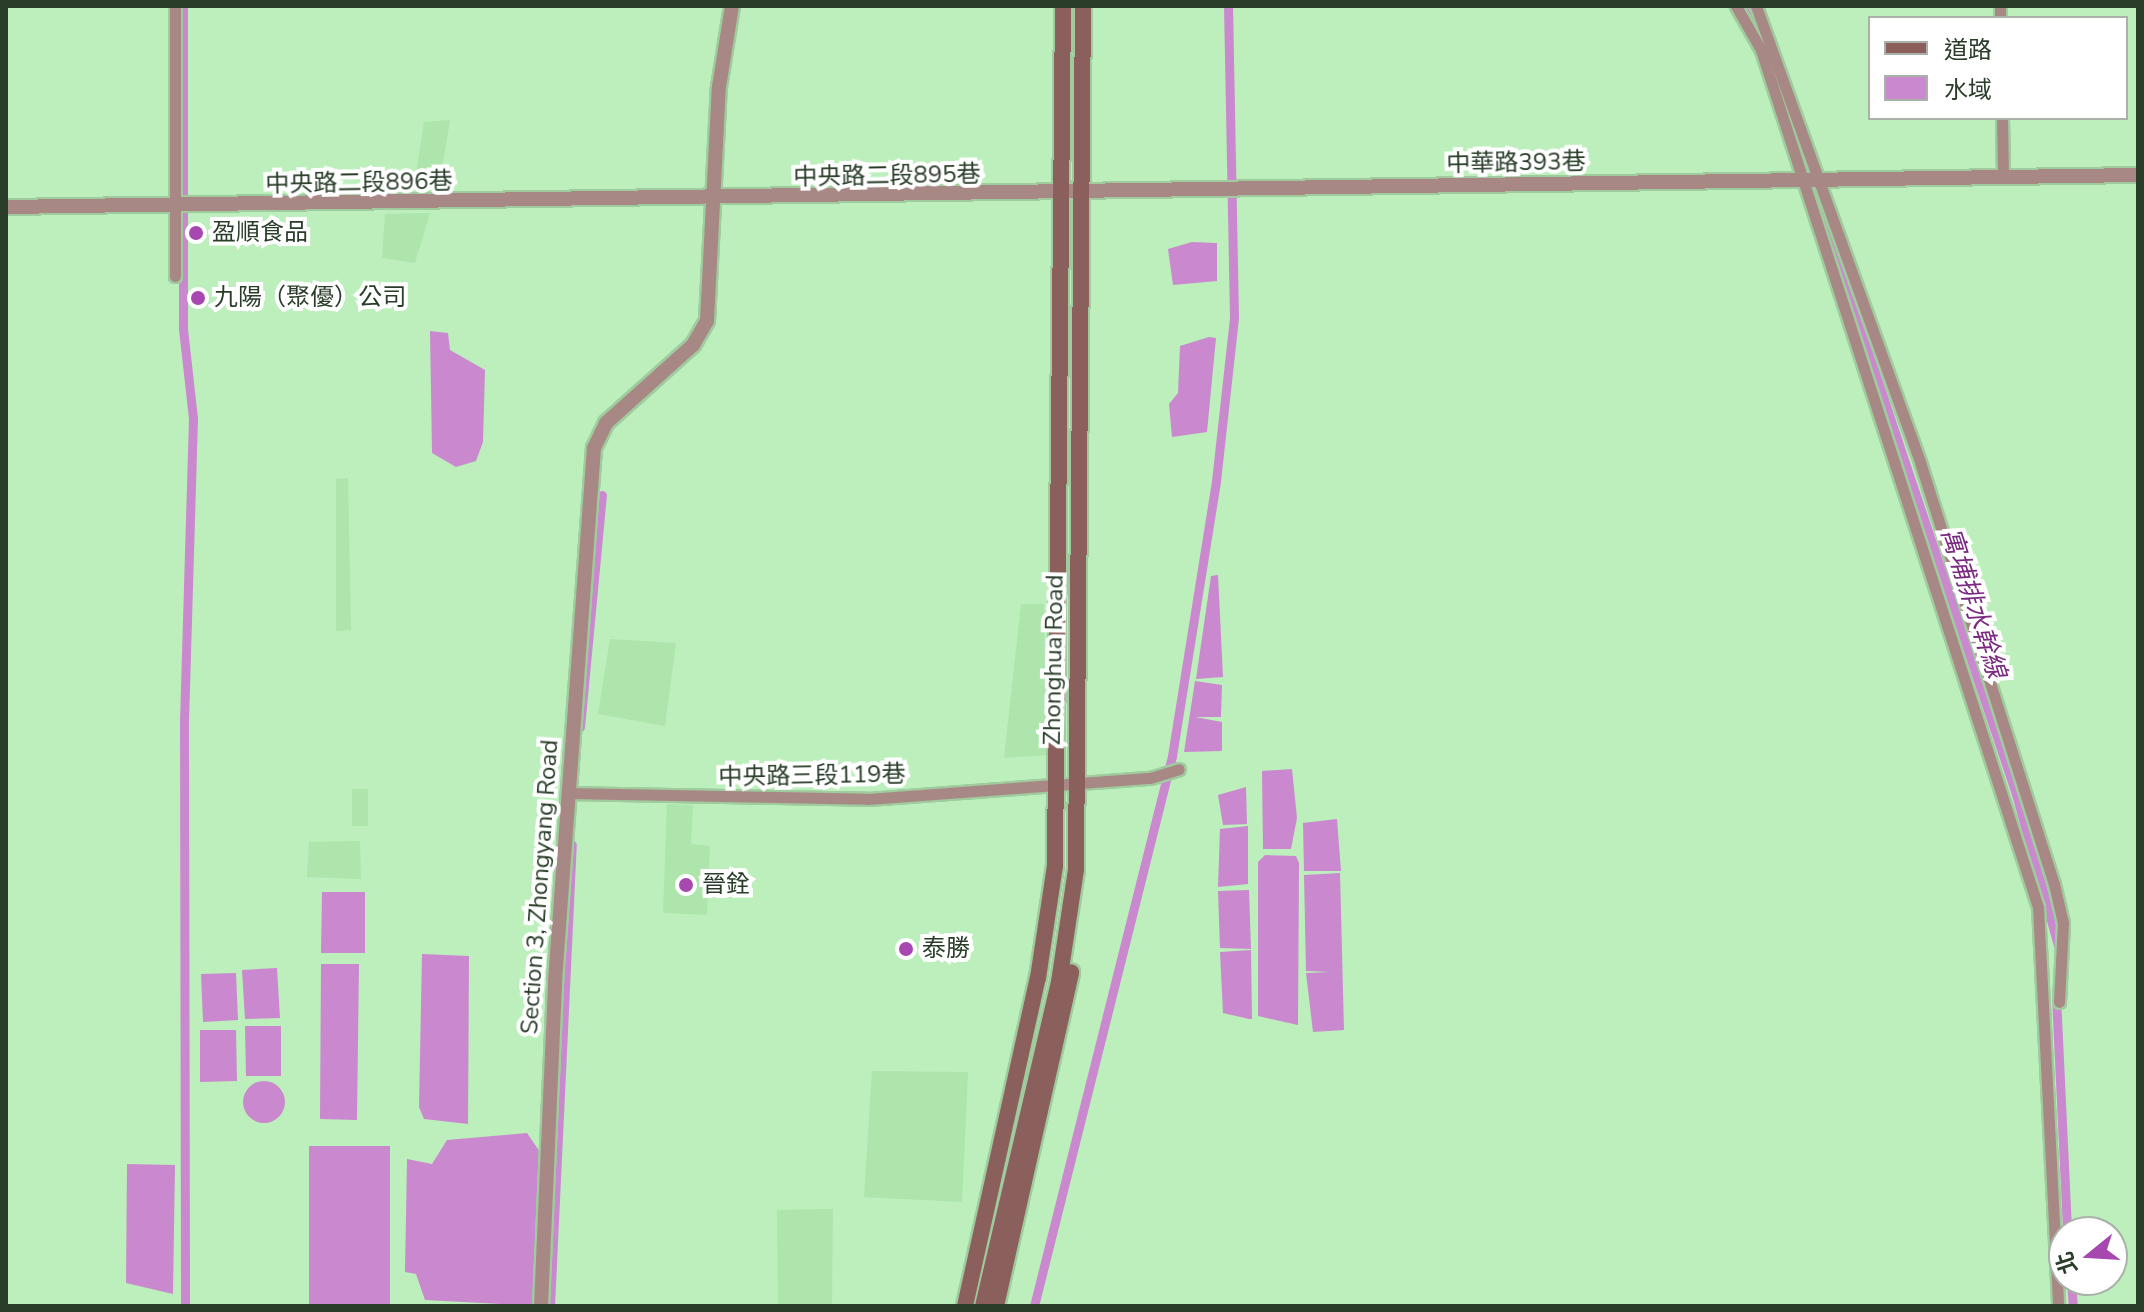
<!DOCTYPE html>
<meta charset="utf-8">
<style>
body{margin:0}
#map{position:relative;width:2144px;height:1312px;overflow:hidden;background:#bcefbb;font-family:"Nunito Sans","Noto Sans TC",sans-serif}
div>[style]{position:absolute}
.built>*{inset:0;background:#ade5ac}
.water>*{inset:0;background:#ca88cf}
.round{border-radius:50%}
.canal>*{height:9px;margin:-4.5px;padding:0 4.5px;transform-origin:4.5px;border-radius:4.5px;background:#ca88cf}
.roads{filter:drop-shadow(2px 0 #9fcb9e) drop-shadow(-2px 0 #9fcb9e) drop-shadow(0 2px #9fcb9e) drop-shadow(0 -2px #9fcb9e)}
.minor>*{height:11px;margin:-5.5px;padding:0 5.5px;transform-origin:5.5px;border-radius:5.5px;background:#a88885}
.tertiary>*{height:14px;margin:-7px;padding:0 7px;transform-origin:7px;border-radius:7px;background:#a88885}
.secondary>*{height:16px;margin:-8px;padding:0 8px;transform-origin:8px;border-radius:8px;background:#8b5f5b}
.dots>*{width:22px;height:22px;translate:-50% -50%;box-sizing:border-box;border:4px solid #fff;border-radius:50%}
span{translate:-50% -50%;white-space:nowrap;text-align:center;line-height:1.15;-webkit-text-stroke:8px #fff;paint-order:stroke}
.street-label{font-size:24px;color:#293d29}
.poi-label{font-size:24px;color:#293d29}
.left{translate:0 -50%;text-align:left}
.water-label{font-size:26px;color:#7a2b81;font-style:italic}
.frame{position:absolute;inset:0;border:8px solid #293d29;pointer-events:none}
.legend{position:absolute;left:1868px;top:16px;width:260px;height:104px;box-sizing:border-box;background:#fff;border:2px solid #a9b1a9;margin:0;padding:10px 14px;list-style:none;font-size:24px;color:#293d29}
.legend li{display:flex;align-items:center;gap:16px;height:40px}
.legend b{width:40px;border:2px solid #a9b1a9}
.north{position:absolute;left:2048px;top:1216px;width:80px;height:80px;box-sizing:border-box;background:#fff;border:2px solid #a9b1a9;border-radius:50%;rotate:252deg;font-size:22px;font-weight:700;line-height:32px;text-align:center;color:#293d29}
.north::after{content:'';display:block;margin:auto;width:28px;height:36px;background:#a748b0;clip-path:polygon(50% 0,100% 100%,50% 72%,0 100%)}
</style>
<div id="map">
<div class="built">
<i style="clip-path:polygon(450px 120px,438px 192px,413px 194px,424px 122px)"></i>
<i style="clip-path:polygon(430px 213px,415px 263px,382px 258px,385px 214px)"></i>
<i style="clip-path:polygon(348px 478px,351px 630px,336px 631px,336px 479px)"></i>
<i style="clip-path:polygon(1021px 604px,1044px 604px,1046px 755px,1004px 758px)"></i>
<i style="clip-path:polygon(610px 639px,676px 643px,665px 726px,598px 714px)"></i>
<i style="clip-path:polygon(352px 789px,368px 789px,368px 826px,352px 826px)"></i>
<i style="clip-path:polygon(667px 804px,693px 805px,691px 844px,710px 846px,707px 915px,663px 913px)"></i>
<i style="clip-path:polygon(360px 841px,361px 879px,307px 877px,309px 842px)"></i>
<i style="clip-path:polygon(872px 1071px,968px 1072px,962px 1202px,864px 1197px)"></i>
<i style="clip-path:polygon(833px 1209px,832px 1306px,778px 1306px,777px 1210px)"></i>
</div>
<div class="water">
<i style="clip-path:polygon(1192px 242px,1217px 243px,1217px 281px,1173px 285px,1168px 249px)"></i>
<i style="clip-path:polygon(430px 331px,448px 333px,450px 350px,485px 370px,483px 442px,476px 461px,456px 467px,432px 453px)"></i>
<i style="clip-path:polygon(1209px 337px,1216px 338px,1207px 432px,1172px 437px,1169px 404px,1178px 393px,1180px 346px)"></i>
<i style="clip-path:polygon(1218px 575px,1223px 677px,1196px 679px,1211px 576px)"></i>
<i style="clip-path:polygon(1195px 681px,1222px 685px,1221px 717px,1195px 717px,1222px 722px,1222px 751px,1184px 752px)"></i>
<i style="clip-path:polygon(1292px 769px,1297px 818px,1291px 849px,1263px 849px,1262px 771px)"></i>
<i style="clip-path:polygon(1246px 787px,1247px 824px,1223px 825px,1218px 795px)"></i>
<i style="clip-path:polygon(1337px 819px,1341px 871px,1304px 871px,1303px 823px)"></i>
<i style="clip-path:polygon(1248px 826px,1248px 884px,1218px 887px,1220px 829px)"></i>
<i style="clip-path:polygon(1265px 855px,1296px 856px,1299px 863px,1298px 1025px,1258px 1016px,1258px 862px)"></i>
<i style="clip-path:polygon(1340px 873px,1344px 1030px,1313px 1032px,1306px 973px,1330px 972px,1306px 971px,1304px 875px)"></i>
<i style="clip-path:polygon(1249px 890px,1251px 949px,1220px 948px,1218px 891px)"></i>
<i style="clip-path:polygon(322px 892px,365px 892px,365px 953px,321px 953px)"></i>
<i style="clip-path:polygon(1251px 950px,1252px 1019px,1249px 1019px,1223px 1013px,1220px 952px)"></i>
<i style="clip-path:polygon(422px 954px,469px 956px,468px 1124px,424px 1119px,419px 1107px)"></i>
<i style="clip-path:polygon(321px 964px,359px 964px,357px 1120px,320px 1119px)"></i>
<i style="clip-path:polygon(277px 968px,280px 1018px,245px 1019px,242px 970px)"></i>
<i style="clip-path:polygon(236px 973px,238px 1020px,203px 1022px,201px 974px)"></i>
<i style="clip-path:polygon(245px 1026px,281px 1026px,281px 1076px,246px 1076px)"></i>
<i style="clip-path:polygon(200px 1030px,236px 1030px,237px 1081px,200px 1082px)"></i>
<i class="round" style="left:243px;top:1081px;width:42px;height:42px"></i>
<i style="clip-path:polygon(527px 1133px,540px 1152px,537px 1306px,425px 1300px,416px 1274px,405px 1272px,407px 1159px,432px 1164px,447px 1140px)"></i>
<i style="clip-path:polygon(309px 1146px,390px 1146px,390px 1306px,309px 1306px)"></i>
<i style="clip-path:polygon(127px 1164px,175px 1165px,173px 1294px,126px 1283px)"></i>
</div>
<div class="canal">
<i style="left:183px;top:6px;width:323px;rotate:90deg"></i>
<i style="left:183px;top:329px;width:90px;rotate:83.6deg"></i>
<i style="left:193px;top:418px;width:303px;rotate:91.7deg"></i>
<i style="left:184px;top:721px;width:585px;rotate:89.9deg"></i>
<i style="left:1742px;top:6px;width:49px;rotate:61.9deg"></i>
<i style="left:1785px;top:104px;width:728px;rotate:71.49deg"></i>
<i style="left:2016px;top:794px;width:157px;rotate:74.5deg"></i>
<i style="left:580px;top:727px;width:233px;rotate:-84.6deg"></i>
<i style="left:2056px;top:996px;width:236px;rotate:87.3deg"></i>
<i style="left:2071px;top:1280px;width:26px;rotate:86deg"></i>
<i style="left:550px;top:1306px;width:462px;rotate:-87.3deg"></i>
<i style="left:1034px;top:1306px;width:567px;rotate:-75.91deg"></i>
<i style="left:1172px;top:756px;width:278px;rotate:-80.9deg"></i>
<i style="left:1216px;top:481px;width:165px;rotate:-83.7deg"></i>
<i style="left:1234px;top:317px;width:311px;rotate:-91.1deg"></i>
</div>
<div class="roads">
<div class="minor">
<i style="left:175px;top:6px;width:270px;rotate:90deg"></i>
<i style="left:1736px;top:6px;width:51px;rotate:60.4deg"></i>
<i style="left:1761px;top:50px;width:901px;rotate:72.09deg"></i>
<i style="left:2038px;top:907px;width:400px;rotate:87.1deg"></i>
<i style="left:1756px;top:6px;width:485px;rotate:70.2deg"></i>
<i style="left:1920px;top:462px;width:443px;rotate:72.4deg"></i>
<i style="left:2054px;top:884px;width:40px;rotate:77deg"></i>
<i style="left:2063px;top:923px;width:79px;rotate:92.9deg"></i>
<i style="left:2000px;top:6px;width:12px;rotate:90deg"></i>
<i style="left:2002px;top:118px;width:58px;rotate:89deg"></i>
<i style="left:567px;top:793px;width:301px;rotate:1.1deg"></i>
<i style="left:868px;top:799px;width:283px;rotate:-4.3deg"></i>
<i style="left:1150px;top:778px;width:30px;rotate:-17deg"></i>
</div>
<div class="tertiary">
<i style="left:6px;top:207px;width:2132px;rotate:-0.86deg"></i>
<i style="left:541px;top:1306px;width:325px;rotate:-87.5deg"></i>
<i style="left:555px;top:981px;width:534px;rotate:-85.82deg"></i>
<i style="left:594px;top:448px;width:28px;rotate:-64deg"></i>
<i style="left:606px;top:423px;width:117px;rotate:-41.9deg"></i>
<i style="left:693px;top:345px;width:28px;rotate:-60deg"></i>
<i style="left:707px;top:321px;width:234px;rotate:-87.1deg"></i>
<i style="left:719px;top:87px;width:82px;rotate:-80.9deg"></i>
</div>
<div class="secondary">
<i style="left:965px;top:1306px;width:336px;rotate:-77.5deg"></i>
<i style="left:1038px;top:978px;width:114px;rotate:-81.4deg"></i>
<i style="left:1055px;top:865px;width:859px;rotate:-89.47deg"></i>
<i style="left:983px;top:1306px;width:333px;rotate:-76.8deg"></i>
<i style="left:1059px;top:982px;width:114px;rotate:-81.4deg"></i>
<i style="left:1076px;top:869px;width:863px;rotate:-89.54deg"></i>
<i style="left:996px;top:1306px;width:342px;rotate:-77.3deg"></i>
</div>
</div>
<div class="dots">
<i style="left:196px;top:233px;background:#a748b0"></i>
<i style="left:198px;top:298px;background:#a748b0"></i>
<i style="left:686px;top:885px;background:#a748b0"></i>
<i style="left:906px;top:949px;background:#a748b0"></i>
</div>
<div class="street-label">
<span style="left:1516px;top:163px;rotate:-1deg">中華路393巷</span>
<span style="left:887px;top:176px;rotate:-1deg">中央路二段895巷</span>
<span style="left:359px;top:183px;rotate:-1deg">中央路二段896巷</span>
<span style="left:1054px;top:660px;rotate:-89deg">Zhonghua Road</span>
<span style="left:812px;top:776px;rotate:-1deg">中央路三段119巷</span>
<span style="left:540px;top:887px;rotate:-86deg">Section 3, Zhongyang Road</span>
</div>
<div class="poi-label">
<span class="left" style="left:212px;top:233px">盈順食品</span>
<span class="left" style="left:214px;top:298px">九陽（聚優）公司</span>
<span class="left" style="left:702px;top:885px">晉銓</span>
<span class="left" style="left:922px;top:949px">泰勝</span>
</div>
<div class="water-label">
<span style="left:1973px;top:603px;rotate:72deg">寓埔排水幹線</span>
</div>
<div class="frame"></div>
<ul class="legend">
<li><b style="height:10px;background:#8b5f5b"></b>道路</li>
<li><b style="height:22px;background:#ca88cf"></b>水域</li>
</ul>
<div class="north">北</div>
</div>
